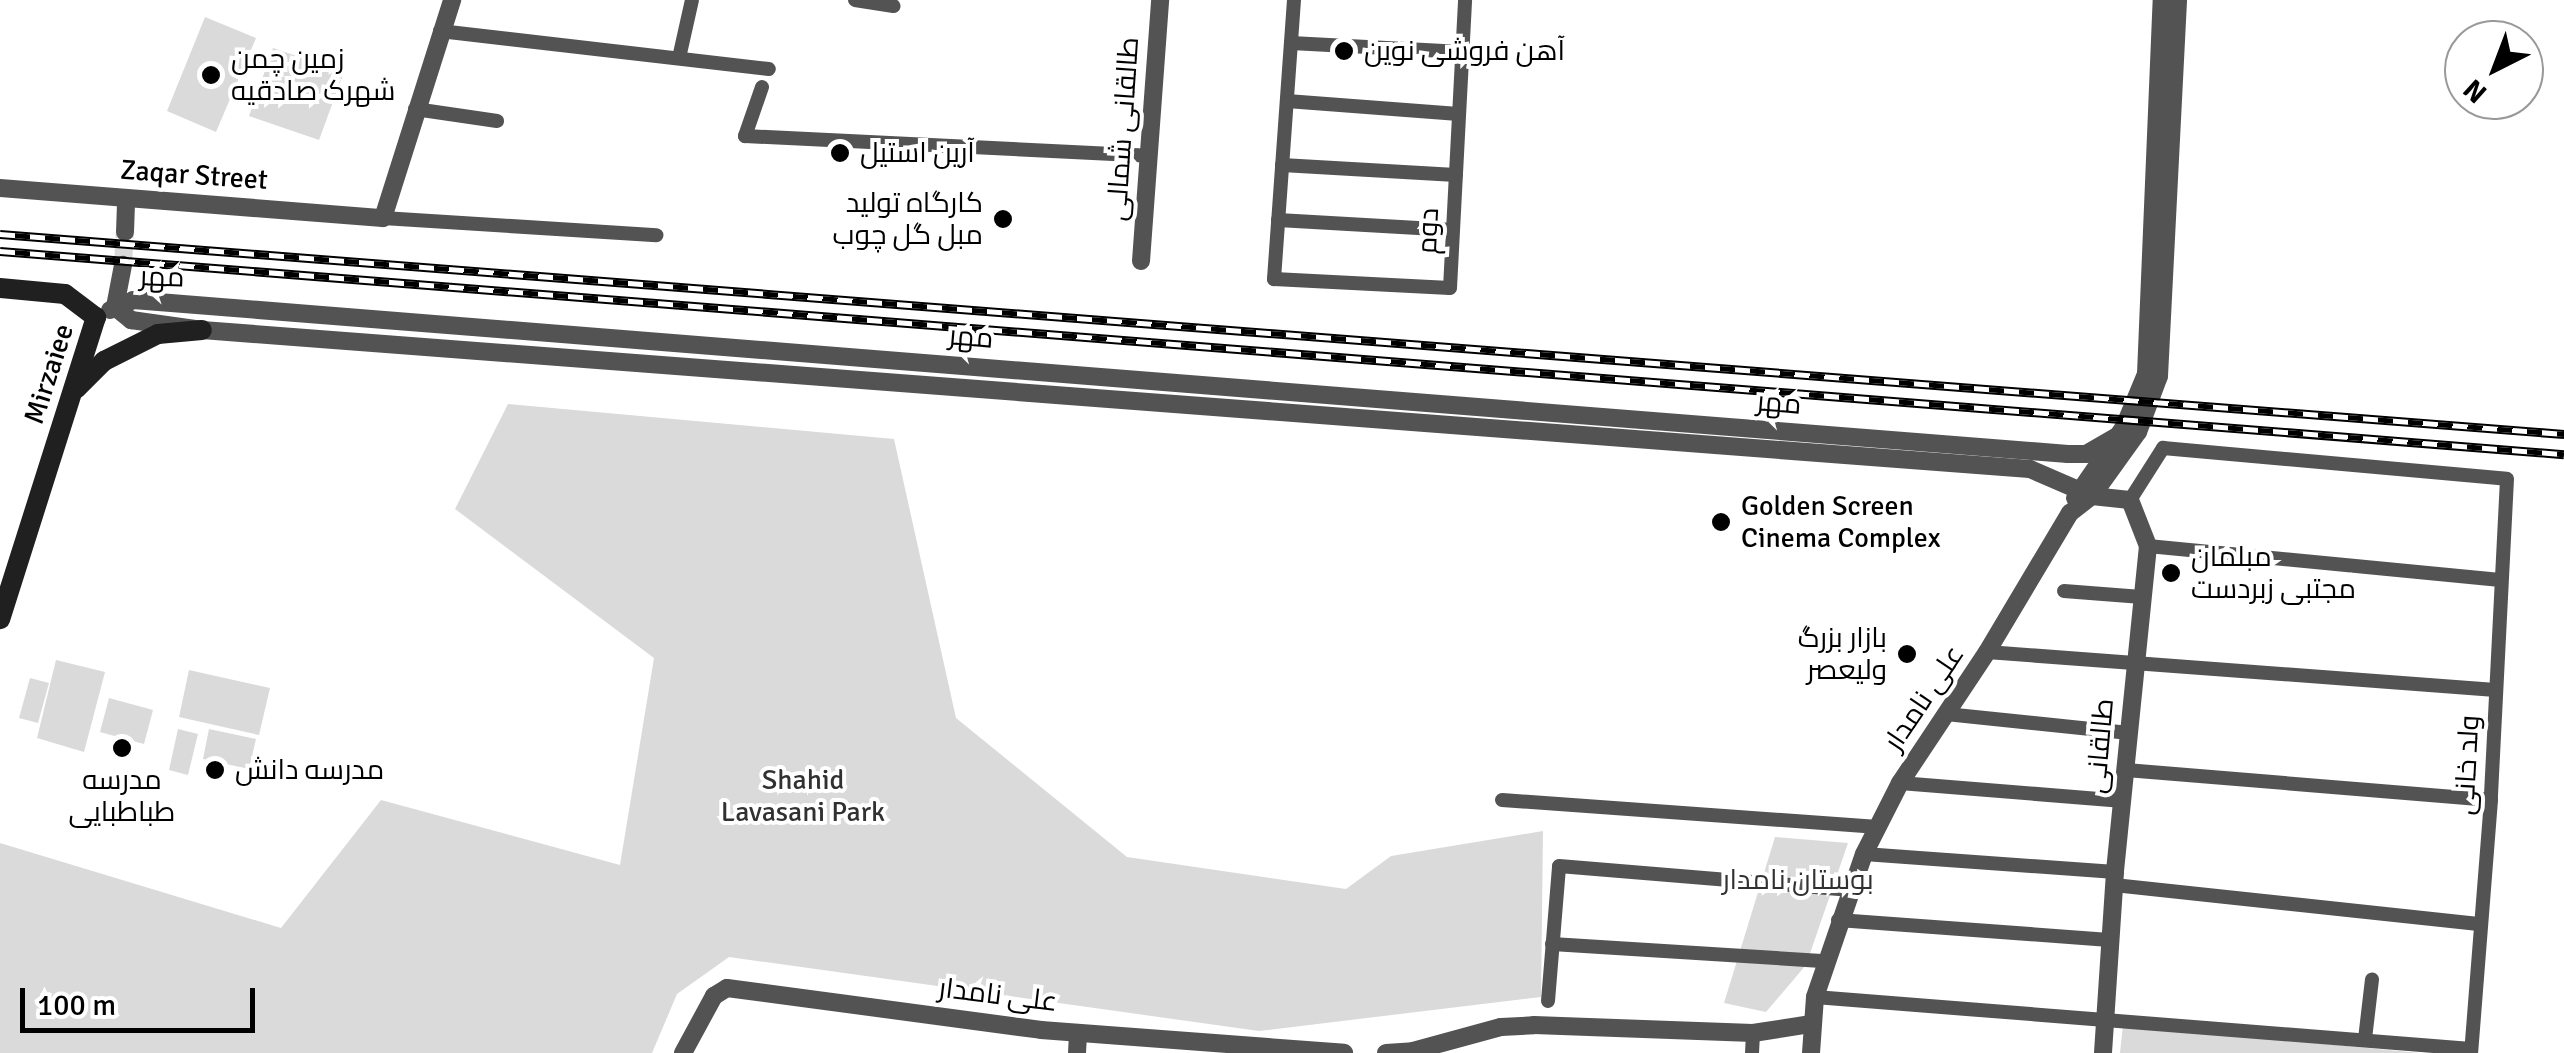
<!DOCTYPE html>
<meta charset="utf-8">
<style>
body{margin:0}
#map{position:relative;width:2564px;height:1053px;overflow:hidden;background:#fff;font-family:Signika,Cairo,sans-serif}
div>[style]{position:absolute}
.green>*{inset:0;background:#dadada}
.tertiary-tunnel>*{height:18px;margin-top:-9px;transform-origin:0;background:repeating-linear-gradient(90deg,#d9d9d9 0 18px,transparent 0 27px)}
.minor>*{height:14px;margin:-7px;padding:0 7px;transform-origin:7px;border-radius:7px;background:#535353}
.tertiary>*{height:18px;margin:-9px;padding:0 9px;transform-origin:9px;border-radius:9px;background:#535353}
.secondary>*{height:20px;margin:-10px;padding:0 10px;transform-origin:10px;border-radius:10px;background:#202020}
.rail>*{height:9px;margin-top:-4.5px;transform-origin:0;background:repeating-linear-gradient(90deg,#fff 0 15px,#000 0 30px);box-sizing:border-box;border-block:2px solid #000}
.dots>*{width:28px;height:28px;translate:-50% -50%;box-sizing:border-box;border:5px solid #fff;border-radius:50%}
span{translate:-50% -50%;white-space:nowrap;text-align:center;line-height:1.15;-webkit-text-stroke:8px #fff;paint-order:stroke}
.poi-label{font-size:28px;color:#000}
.left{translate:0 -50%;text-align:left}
.right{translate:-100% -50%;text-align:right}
.street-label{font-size:28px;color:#000}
.park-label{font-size:28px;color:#313131}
.north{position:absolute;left:2444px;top:20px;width:100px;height:100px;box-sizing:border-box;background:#fff;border:2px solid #999;border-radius:50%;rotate:222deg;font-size:28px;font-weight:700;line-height:40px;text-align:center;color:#000}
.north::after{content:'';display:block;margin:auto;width:35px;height:45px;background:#000;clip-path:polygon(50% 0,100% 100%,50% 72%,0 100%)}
.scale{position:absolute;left:20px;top:988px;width:235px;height:45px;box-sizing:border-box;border:5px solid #000;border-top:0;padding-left:12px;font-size:30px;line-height:35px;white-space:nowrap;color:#000;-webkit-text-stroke:8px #fff;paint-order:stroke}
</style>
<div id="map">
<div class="green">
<i style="clip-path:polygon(205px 17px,256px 38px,216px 132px,167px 111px)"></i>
<i style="clip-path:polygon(273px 48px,344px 72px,319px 140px,249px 116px)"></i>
<i style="clip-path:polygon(508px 404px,894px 439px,956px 718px,1127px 857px,1346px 889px,1391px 856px,1543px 831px,1541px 997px,1259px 1031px,729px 957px,677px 994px,652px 1053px,0 1053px,0 843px,281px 928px,381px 800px,620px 865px,654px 658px,455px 509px)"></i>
<i style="clip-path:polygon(56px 660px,105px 672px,84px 752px,37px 738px)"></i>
<i style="clip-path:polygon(189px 670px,270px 688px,259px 735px,179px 717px)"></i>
<i style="clip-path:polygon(30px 678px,49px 683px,38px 723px,19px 718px)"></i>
<i style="clip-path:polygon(109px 698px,153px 710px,144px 744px,100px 732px)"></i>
<i style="clip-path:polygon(178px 729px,198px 734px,188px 775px,169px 770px)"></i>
<i style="clip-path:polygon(209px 729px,256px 739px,249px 769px,203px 759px)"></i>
<i style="clip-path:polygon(1775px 837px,1848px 843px,1806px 965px,1766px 1012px,1724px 1003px)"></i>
<i style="clip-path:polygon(2123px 1025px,2420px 1053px,2120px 1053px)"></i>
</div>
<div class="tertiary-tunnel">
<i style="left:123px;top:265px;width:33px;rotate:-87deg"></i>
</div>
<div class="minor">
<i style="left:855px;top:0;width:39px;rotate:9deg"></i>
<i style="left:1294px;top:0;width:280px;rotate:94.1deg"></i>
<i style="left:1274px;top:279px;width:176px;rotate:2.9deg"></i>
<i style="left:1450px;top:288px;width:288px;rotate:-87deg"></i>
<i style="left:440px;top:31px;width:331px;rotate:6.6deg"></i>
<i style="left:1291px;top:43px;width:172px;rotate:3deg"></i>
<i style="left:679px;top:58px;width:59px;rotate:-77.4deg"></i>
<i style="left:762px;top:87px;width:52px;rotate:109.1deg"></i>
<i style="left:745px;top:136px;width:404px;rotate:2.8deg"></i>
<i style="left:1287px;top:101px;width:172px;rotate:4.3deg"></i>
<i style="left:415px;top:109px;width:83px;rotate:8.3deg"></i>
<i style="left:1282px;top:165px;width:174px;rotate:3.3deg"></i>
<i style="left:383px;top:218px;width:274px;rotate:3.6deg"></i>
<i style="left:1278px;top:220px;width:175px;rotate:3.3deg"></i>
<i style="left:2130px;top:500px;width:62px;rotate:-57.6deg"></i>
<i style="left:2163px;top:448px;width:345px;rotate:5.1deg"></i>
<i style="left:2507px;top:479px;width:321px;rotate:92.9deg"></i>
<i style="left:2491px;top:800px;width:254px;rotate:94.5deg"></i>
<i style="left:2148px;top:546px;width:354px;rotate:5.5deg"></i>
<i style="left:2064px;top:591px;width:78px;rotate:4.4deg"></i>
<i style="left:1987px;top:652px;width:510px;rotate:4.27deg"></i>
<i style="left:1946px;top:714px;width:184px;rotate:5.9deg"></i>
<i style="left:2126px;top:770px;width:366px;rotate:4.7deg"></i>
<i style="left:1900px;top:783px;width:224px;rotate:4.6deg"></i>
<i style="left:1502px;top:800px;width:377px;rotate:4.1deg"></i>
<i style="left:1864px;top:854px;width:252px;rotate:4.1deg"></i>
<i style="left:2114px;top:885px;width:369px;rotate:6.1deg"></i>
<i style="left:1838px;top:920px;width:272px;rotate:4.2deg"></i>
<i style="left:1552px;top:944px;width:274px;rotate:3.6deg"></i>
<i style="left:1815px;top:997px;width:658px;rotate:4.53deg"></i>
<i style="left:1548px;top:1001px;width:135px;rotate:-85.3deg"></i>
<i style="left:1559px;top:866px;width:293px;rotate:4.7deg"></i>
<i style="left:2365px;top:1039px;width:60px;rotate:-83.3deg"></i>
<i style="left:1752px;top:1053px;width:20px;rotate:-87deg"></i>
</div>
<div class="tertiary">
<i style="left:0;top:188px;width:384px;rotate:4.5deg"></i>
<i style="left:383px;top:218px;width:229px;rotate:-72.4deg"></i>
<i style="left:125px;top:232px;width:34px;rotate:-88deg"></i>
<i style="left:1141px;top:261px;width:262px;rotate:-85.8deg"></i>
<i style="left:115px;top:307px;width:21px;rotate:39deg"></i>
<i style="left:131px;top:320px;width:72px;rotate:8deg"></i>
<i style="left:202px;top:330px;width:1833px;rotate:4.35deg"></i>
<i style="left:2030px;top:469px;width:68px;rotate:23.5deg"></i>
<i style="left:2092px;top:496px;width:38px;rotate:6deg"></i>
<i style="left:2130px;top:500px;width:49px;rotate:68.6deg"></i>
<i style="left:2148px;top:546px;width:328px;rotate:95.8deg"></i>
<i style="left:2115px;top:872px;width:181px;rotate:93.8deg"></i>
<i style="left:115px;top:307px;width:43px;rotate:-79.2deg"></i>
<i style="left:110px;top:310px;width:25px;rotate:-23deg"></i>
<i style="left:133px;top:300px;width:1941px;rotate:4.55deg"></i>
<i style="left:2068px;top:454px;width:18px"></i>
<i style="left:2086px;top:454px;width:34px;rotate:-30deg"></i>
<i style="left:2075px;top:498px;width:86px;rotate:-55.4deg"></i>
<i style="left:2124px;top:427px;width:57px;rotate:-67.5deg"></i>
<i style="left:2146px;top:374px;width:374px;rotate:-87.6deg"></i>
<i style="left:683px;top:1053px;width:65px;rotate:-61.5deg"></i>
<i style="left:714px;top:996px;width:15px;rotate:-32deg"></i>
<i style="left:727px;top:988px;width:317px;rotate:7.6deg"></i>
<i style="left:1041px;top:1030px;width:304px;rotate:4.3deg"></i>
<i style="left:1077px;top:1053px;width:20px;rotate:-87deg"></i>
<i style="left:1386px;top:1053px;width:27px;rotate:-4deg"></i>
<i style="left:1413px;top:1051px;width:91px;rotate:-15.3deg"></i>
<i style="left:1501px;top:1027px;width:33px;rotate:-3deg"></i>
<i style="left:1534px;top:1025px;width:219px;rotate:2.1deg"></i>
<i style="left:1753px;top:1033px;width:59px;rotate:-8.8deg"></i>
<i style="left:1811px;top:1053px;width:56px;rotate:-85.9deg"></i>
<i style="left:1815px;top:997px;width:151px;rotate:-71.1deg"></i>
<i style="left:1864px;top:854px;width:80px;rotate:-63.1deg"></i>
<i style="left:1900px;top:783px;width:157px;rotate:-56.4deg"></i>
<i style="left:1987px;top:652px;width:162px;rotate:-59.2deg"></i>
<i style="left:2070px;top:513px;width:28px;rotate:-38deg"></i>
<i style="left:2092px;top:496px;width:79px;rotate:-54.3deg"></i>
<i style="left:2138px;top:432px;width:60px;rotate:-69.4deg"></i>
<i style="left:2159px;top:376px;width:376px;rotate:-87.1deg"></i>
</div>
<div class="secondary">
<i style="left:0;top:288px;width:65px;rotate:5.3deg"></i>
<i style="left:65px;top:294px;width:39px;rotate:37deg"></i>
<i style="left:96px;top:317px;width:317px;rotate:107.6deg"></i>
<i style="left:76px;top:389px;width:40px;rotate:-45deg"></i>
<i style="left:104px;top:361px;width:60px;rotate:-26.6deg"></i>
<i style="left:158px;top:334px;width:44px;rotate:-5.2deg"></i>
</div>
<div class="rail">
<i style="left:0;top:234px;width:2572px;rotate:4.46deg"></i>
<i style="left:0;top:251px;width:2572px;rotate:4.53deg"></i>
</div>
<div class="dots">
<i style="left:1344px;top:51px;background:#000"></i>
<i style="left:211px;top:75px;background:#000"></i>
<i style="left:840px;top:153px;background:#000"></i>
<i style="left:1003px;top:219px;background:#000"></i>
<i style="left:1721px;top:522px;background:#000"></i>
<i style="left:2171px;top:573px;background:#000"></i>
<i style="left:1907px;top:654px;background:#000"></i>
<i style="left:122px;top:748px;background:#000"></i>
<i style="left:215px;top:770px;background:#000"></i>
</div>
<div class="poi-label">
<span class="left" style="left:1364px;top:51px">آهن فروشی نوین</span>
<span class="left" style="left:231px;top:75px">زمین چمن<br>شهرک صادقیه</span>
<span class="left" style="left:860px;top:153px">آرین استیل</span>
<span class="right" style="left:983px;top:219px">کارگاه تولید<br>مبل گل چوب</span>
<span class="left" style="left:1741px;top:522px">Golden Screen<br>Cinema Complex</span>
<span class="left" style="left:2191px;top:573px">مبلمان<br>مجتبی زبردست</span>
<span class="right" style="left:1887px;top:654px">بازار بزرگ<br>ولیعصر</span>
<span class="left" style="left:235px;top:770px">مدرسه دانش</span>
<span style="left:122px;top:796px">مدرسه<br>طباطبایی</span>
</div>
<div class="street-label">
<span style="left:1123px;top:129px;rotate:-86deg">طالقانی شمالی</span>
<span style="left:194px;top:175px;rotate:4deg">Zaqar Street</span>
<span style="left:1428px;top:231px;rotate:-87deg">دوم</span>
<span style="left:162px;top:277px;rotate:2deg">مهر</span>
<span style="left:971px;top:337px;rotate:5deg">مهر</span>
<span style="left:49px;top:374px;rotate:-72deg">Mirzaiee</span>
<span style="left:1779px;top:403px;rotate:5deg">مهر</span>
<span style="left:1924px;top:698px;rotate:-56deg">علی نامدار</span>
<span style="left:2100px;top:746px;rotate:-85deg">طالقانی</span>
<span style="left:2467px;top:765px;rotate:-87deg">ولد خانی</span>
<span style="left:998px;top:995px;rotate:7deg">علی نامدار</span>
</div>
<div class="park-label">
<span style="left:803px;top:796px">Shahid<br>Lavasani Park</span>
<span style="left:1798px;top:880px">بوستان نامدار</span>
</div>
<div class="north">N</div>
<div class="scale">100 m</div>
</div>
